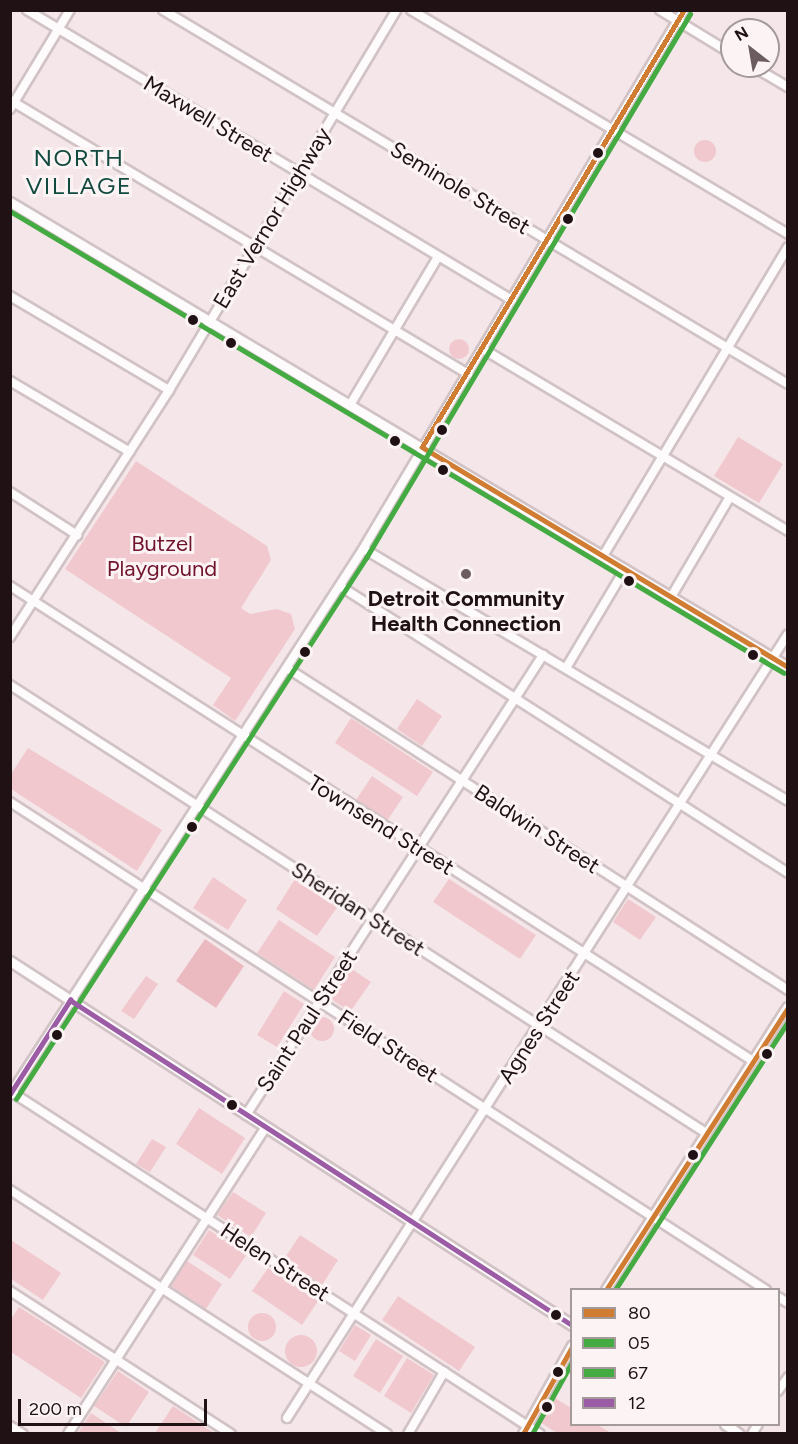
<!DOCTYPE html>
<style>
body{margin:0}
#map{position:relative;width:798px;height:1444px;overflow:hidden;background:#f5e7e9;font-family:Figtree,sans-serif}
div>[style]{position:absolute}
.green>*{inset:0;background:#f0c8ce}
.round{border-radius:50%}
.forest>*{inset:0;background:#ebbac1}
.roads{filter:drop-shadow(2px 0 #d1c3c5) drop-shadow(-2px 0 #d1c3c5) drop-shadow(0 2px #d1c3c5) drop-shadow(0 -2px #d1c3c5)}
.minor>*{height:8px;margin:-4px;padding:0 4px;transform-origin:4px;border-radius:4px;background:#fefbfc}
.major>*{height:9px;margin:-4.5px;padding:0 4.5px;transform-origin:4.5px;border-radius:4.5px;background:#fefbfc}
.bus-1>*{height:4.5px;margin:-2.25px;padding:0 2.25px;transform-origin:2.25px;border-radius:2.25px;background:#d07c32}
.bus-2>*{height:4.5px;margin:-2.25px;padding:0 2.25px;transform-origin:2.25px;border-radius:2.25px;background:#44aa42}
.bus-3>*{height:4.5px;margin:-2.25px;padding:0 2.25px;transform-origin:2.25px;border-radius:2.25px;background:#44aa42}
.bus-4>*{height:4.5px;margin:-2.25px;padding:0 2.25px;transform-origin:2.25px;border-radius:2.25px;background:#9b5ba5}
.dots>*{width:16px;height:16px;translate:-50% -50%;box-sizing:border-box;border:3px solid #fcf4f4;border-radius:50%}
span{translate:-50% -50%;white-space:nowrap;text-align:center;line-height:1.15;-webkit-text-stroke:6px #fcf4f4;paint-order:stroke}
.street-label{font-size:22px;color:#201214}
.park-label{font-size:22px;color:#6f132e}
.poi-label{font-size:22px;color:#201214;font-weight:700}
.neighbourhood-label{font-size:24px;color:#124a40;letter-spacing:1.5px}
.frame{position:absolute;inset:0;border:12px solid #201214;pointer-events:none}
.legend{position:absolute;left:570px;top:1288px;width:210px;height:138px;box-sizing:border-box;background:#fcf4f4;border:2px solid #a49a9a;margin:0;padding:8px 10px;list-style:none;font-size:18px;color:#201214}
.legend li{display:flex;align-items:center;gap:12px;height:30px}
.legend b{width:30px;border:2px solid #a49a9a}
.north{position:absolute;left:720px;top:18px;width:60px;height:60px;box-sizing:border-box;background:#fcf4f4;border:2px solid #a49a9a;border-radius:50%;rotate:329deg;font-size:16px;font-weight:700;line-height:24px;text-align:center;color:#201214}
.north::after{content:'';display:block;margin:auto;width:21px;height:27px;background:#6b5d5f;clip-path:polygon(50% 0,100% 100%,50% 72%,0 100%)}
.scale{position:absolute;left:18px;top:1399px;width:189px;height:27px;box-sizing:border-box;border:3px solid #201214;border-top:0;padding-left:8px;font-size:18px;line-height:21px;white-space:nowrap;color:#201214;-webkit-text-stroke:4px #fcf4f4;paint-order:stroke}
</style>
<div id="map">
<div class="green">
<i class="round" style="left:694px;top:140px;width:22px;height:22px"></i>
<i class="round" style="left:449px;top:339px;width:20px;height:20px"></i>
<i style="clip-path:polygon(738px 437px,783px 464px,759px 503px,714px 476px)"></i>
<i style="clip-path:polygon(136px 461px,267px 546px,271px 560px,241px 608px,250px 614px,277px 609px,291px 614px,295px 629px,235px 721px,213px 705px,231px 678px,65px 569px)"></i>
<i style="clip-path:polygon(417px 699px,442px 716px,422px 746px,397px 729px)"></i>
<i style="clip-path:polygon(351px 718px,433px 772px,417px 796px,335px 743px)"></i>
<i style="clip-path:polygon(28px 748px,162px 830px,137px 871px,11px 789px,11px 774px)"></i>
<i style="clip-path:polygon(372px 776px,403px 797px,387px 821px,356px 800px)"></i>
<i style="clip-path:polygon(213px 877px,247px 900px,228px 930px,193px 908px)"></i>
<i style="clip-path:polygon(295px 879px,338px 906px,317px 936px,276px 909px)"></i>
<i style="clip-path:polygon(449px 879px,536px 935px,520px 959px,433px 902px)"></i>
<i style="clip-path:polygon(628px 899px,656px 917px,640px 940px,613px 922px)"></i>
<i style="clip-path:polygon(279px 920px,335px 957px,314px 990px,257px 953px)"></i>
<i style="clip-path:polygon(349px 967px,371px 982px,350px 1012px,328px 997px)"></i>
<i style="clip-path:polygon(146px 976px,158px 984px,134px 1019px,121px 1011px)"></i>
<i style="clip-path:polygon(284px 991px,304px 1004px,277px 1047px,257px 1035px)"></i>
<i class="round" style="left:310px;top:1017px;width:24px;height:24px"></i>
<i style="clip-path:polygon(199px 1108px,245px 1138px,222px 1174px,176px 1144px)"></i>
<i style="clip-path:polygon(152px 1139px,166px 1147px,150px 1172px,136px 1164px)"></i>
<i style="clip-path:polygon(233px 1192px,266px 1213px,251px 1237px,217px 1215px)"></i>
<i style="clip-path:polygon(209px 1230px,247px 1254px,230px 1279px,193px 1255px)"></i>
<i style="clip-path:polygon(300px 1235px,338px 1260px,322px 1285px,284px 1259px)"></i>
<i style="clip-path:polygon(11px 1240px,61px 1273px,43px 1300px,11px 1279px)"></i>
<i style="clip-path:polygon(187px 1261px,222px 1284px,206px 1309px,171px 1286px)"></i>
<i style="clip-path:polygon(268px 1268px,318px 1301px,302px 1325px,252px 1291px)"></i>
<i style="clip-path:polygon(398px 1296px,475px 1347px,459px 1371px,382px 1320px)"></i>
<i style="clip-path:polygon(19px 1307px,105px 1362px,81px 1398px,11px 1352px,11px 1319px)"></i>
<i class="round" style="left:248px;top:1313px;width:28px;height:28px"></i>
<i style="clip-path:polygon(355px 1325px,371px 1335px,355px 1361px,339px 1351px)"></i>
<i class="round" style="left:285px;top:1335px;width:32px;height:32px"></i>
<i style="clip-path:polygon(376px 1339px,403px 1356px,380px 1393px,353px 1376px)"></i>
<i style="clip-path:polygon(407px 1358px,434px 1375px,411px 1413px,384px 1396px)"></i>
<i style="clip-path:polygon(118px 1371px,149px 1392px,126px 1427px,94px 1406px)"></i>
<i style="clip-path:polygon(552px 1396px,571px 1408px,572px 1424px,598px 1425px,611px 1433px,557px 1433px,538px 1421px)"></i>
<i style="clip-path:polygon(173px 1406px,214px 1433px,155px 1433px)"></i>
<i style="clip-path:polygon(91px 1413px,121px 1433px,78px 1433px)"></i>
</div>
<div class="forest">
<i style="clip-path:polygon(205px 939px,244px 966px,216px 1008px,176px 981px)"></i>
</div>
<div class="roads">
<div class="minor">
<i style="left:27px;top:10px;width:565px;rotate:30.88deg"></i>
<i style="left:163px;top:10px;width:728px;rotate:30.9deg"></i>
<i style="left:411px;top:10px;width:439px;rotate:30.7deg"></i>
<i style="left:660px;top:10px;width:84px;rotate:31.4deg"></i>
<i style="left:752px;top:66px;width:42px;rotate:30.3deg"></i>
<i style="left:10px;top:100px;width:534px;rotate:30.89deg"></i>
<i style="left:10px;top:109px;width:116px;rotate:-58.8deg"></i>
<i style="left:10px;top:296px;width:185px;rotate:30.6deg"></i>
<i style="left:483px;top:349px;width:355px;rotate:30.8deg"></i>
<i style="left:10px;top:381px;width:139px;rotate:30.6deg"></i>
<i style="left:350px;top:405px;width:172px;rotate:-59.3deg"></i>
<i style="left:10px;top:492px;width:80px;rotate:32.7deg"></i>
<i style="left:364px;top:549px;width:493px;rotate:30.7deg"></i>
<i style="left:603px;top:556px;width:360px;rotate:-59.1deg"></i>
<i style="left:10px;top:586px;width:882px;rotate:32.59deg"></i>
<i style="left:340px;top:586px;width:532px;rotate:32.64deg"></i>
<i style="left:671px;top:597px;width:116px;rotate:-59.5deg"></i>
<i style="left:10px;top:637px;width:294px;rotate:-57.2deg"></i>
<i style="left:169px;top:390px;width:443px;rotate:-59.1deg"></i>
<i style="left:287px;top:668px;width:596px;rotate:32.73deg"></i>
<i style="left:566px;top:668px;width:115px;rotate:-59.2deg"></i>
<i style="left:10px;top:685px;width:828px;rotate:32.77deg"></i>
<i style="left:10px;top:802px;width:900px;rotate:32.84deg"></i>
<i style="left:10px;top:1091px;width:631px;rotate:32.91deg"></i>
<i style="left:10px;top:1095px;width:644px;rotate:-57.1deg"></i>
<i style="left:360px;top:554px;width:633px;rotate:-59.22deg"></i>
<i style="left:246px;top:1115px;width:548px;rotate:-57.15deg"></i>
<i style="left:10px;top:1190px;width:449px;rotate:32.9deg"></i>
<i style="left:606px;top:1290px;width:336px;rotate:-57.3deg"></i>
<i style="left:10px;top:1291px;width:263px;rotate:32.9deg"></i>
<i style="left:778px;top:1297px;width:12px;rotate:31deg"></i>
<i style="left:778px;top:1391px;width:17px;rotate:-54deg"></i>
<i style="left:287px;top:1418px;width:930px;rotate:-57.42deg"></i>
<i style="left:10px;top:1426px;width:15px;rotate:32deg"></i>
<i style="left:68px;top:1434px;width:364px;rotate:-57.2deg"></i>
<i style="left:408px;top:1434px;width:72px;rotate:-59.9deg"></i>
<i style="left:523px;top:1434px;width:101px;rotate:-60.9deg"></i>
<i style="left:752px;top:1434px;width:12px;rotate:-59deg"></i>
</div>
<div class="major">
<i style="left:10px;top:202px;width:906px;rotate:30.87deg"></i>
<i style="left:10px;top:961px;width:670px;rotate:32.93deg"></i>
<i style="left:725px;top:1424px;width:17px;rotate:36deg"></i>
</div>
</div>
<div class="bus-1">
<i style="left:422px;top:447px;width:510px;rotate:-59.06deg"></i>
<i style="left:422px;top:447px;width:427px;rotate:31deg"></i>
<i style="left:606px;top:1290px;width:336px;rotate:-57.2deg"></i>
<i style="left:523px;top:1434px;width:100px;rotate:-60.6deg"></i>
</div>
<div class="bus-2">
<i style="left:10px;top:211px;width:901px;rotate:30.83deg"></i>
<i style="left:615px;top:1290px;width:319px;rotate:-57.2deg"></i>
<i style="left:532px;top:1434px;width:82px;rotate:-60.9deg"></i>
</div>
<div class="bus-3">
<i style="left:16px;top:1099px;width:644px;rotate:-57.1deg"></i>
<i style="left:366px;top:558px;width:633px;rotate:-59.22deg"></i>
</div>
<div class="bus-4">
<i style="left:70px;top:1000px;width:598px;rotate:32.92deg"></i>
<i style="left:10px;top:1094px;width:112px;rotate:-57.4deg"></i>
</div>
<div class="dots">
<i style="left:598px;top:153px;background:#201214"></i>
<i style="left:568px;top:219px;background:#201214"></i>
<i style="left:193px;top:320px;background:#201214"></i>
<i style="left:231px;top:343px;background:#201214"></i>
<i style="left:442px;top:430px;background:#201214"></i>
<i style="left:395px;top:441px;background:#201214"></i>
<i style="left:443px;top:470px;background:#201214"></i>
<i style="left:466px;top:574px;background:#6b5d5f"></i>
<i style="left:629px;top:581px;background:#201214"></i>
<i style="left:305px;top:652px;background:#201214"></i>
<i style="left:753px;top:655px;background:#201214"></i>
<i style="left:192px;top:827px;background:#201214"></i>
<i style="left:57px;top:1035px;background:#201214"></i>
<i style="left:767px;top:1054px;background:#201214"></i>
<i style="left:232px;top:1105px;background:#201214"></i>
<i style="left:693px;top:1155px;background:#201214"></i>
<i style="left:556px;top:1315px;background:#201214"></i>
<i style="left:558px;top:1372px;background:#201214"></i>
<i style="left:547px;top:1407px;background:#201214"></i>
</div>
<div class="street-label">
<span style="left:208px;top:119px;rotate:31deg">Maxwell Street</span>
<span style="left:460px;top:188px;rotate:31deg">Seminole Street</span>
<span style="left:272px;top:218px;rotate:-59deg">East Vernor Highway</span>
<span style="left:381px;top:825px;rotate:32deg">Townsend Street</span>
<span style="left:537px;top:829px;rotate:33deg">Baldwin Street</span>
<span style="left:358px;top:909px;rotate:33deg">Sheridan Street</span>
<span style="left:307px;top:1021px;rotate:-57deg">Saint Paul Street</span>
<span style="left:539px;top:1027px;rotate:-57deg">Agnes Street</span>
<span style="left:388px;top:1046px;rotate:33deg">Field Street</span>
<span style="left:275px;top:1262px;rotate:33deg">Helen Street</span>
</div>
<div class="park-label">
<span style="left:162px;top:556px">Butzel<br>Playground</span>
</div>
<div class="poi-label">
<span style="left:466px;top:611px">Detroit Community<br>Health Connection</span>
</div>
<div class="neighbourhood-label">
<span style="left:79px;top:172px">NORTH<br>VILLAGE</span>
</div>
<div class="frame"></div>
<ul class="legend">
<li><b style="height:8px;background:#d07c32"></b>80</li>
<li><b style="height:8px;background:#44aa42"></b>05</li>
<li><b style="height:8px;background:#44aa42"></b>67</li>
<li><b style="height:8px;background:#9b5ba5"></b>12</li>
</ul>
<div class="north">N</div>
<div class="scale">200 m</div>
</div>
